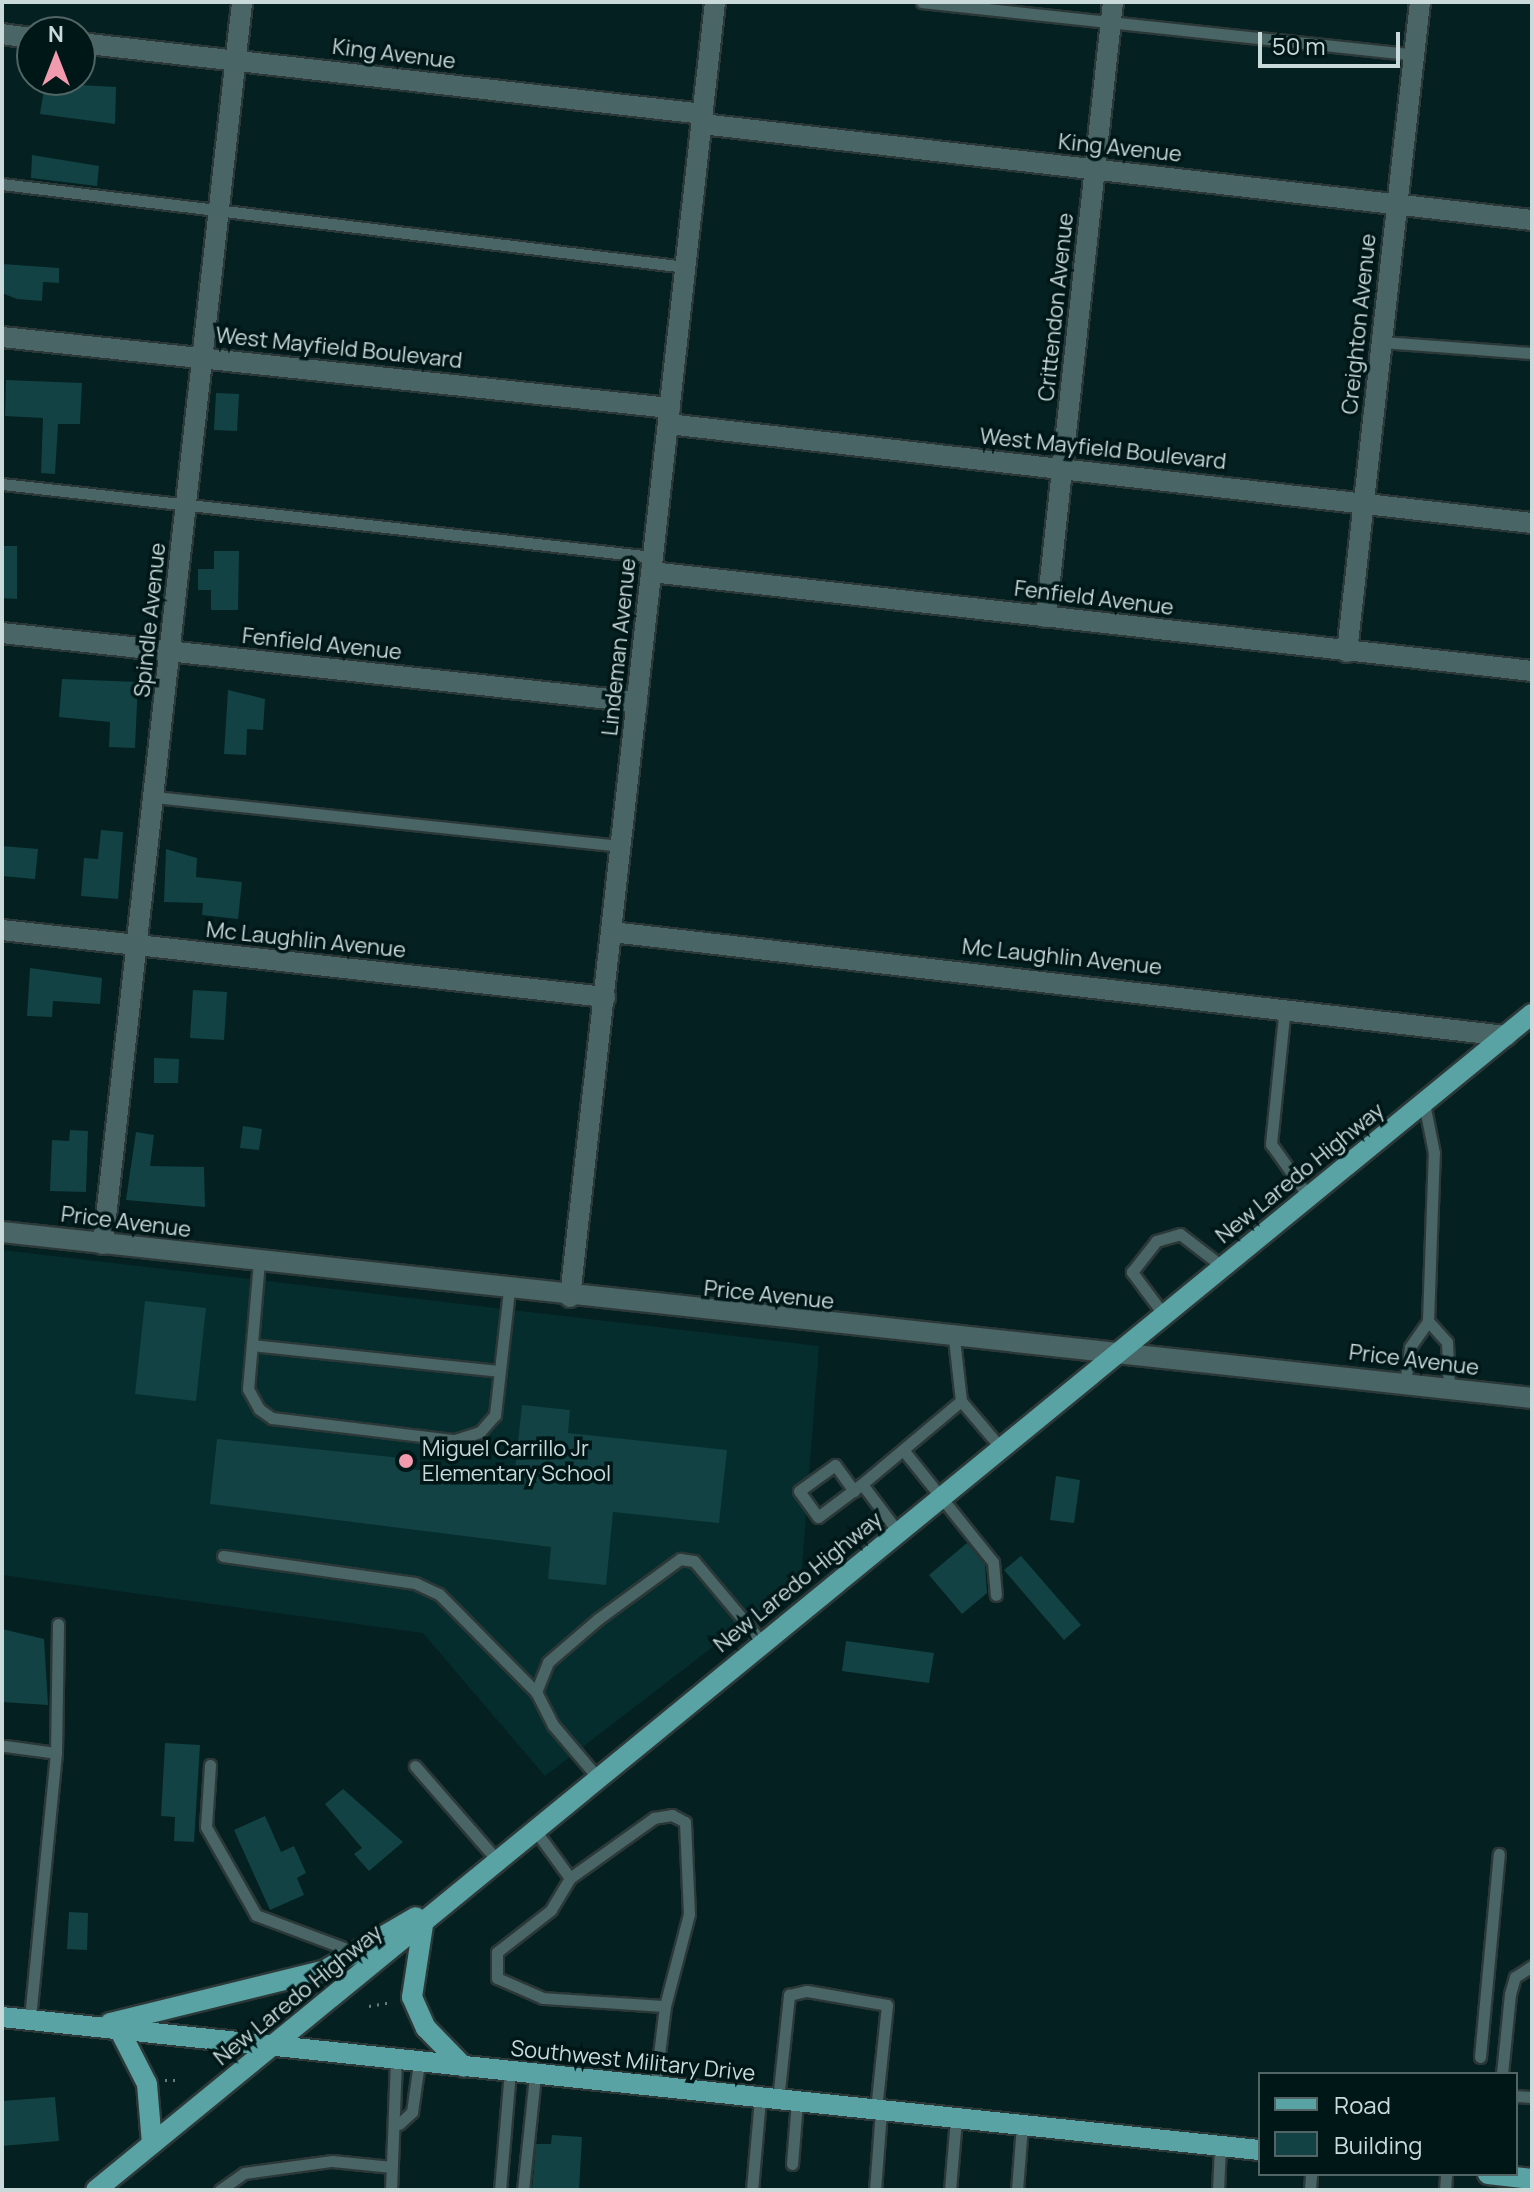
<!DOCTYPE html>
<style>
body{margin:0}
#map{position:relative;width:1534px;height:2192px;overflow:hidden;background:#052021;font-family:Manrope,sans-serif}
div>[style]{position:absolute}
.built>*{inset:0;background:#052d2e}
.building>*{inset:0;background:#124243}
.path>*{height:3px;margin-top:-1.5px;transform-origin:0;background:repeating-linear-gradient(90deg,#667b7c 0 2px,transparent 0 8px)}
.roads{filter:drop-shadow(2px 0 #2c3838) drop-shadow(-2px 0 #2c3838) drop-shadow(0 2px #2c3838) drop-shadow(0 -2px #2c3838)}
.lane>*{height:11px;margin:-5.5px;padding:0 5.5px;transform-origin:5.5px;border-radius:5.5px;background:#496565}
.street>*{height:20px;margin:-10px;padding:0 10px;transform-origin:10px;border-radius:10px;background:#496565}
.primary>*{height:20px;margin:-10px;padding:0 10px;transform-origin:10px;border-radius:10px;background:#59a3a4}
.dots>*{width:22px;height:22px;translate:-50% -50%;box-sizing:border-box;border:4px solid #001718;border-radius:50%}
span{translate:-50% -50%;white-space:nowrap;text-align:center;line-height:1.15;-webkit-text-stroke:7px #001718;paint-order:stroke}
.street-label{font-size:22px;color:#cad9d9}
.poi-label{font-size:22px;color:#cad9d9}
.left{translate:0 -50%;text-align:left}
.frame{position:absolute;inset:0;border:4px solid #cad9d9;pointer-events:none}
.legend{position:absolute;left:1258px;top:2072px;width:260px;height:104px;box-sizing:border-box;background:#001718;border:2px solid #516565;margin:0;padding:10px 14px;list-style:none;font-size:24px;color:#cad9d9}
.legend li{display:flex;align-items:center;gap:16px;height:40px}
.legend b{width:40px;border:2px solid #516565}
.north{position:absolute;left:16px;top:16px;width:80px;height:80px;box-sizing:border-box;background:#001718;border:2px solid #516565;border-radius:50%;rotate:0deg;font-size:22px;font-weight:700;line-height:32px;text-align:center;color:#cad9d9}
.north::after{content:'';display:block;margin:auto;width:28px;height:36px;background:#f29aae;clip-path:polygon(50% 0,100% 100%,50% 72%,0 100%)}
.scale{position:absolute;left:1258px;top:32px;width:142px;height:36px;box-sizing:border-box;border:4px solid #cad9d9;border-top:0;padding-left:10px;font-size:24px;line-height:28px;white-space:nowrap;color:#cad9d9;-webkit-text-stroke:6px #001718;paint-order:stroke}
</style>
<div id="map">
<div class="built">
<i style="clip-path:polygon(2px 1250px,819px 1346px,801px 1579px,545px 1776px,423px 1633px,2px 1575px)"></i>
</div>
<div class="building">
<i style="clip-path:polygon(45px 83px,116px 87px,115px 124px,40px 114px)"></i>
<i style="clip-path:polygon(32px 155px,99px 166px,97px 186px,31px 178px)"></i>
<i style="clip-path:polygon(2px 264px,59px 268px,59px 283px,43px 282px,42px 301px,17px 299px,2px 293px)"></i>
<i style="clip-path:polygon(6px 380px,82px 383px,80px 424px,58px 424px,55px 474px,41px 473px,43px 418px,5px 416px)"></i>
<i style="clip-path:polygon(216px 393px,239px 394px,237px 431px,214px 430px)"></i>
<i style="clip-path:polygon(2px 546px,17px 546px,17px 599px,2px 598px)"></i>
<i style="clip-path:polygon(214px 551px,239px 551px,238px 610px,211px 610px,211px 590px,198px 590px,198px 569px,214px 569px)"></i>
<i style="clip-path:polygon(62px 679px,138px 682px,135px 748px,109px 747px,110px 722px,59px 717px)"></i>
<i style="clip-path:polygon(228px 690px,265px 699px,263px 730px,247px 729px,246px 755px,224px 754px)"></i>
<i style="clip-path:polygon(101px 830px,123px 832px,118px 899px,81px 896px,84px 858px,98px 859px)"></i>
<i style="clip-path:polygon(2px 846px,38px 849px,35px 879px,2px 876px)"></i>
<i style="clip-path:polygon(166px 849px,197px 858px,196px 877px,242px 882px,238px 919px,202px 915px,203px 903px,164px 902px)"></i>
<i style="clip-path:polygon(30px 968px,102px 978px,100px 1004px,53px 1001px,52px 1017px,27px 1016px)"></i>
<i style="clip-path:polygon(193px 990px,227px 992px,224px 1040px,190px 1038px)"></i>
<i style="clip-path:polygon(154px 1058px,179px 1059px,178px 1083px,154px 1083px)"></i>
<i style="clip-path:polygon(243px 1126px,262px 1129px,259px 1150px,240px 1148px)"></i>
<i style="clip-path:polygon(70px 1130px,88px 1131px,86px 1192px,50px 1191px,52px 1140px,69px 1141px)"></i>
<i style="clip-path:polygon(136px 1132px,154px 1135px,150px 1166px,204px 1167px,205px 1207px,126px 1200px)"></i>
<i style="clip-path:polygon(145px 1301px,206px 1308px,196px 1401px,135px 1394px)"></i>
<i style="clip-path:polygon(522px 1405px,570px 1410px,568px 1433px,727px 1450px,719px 1523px,613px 1512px,606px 1585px,548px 1579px,551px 1547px,210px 1504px,217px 1439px,411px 1459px,409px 1469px,514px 1480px)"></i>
<i style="clip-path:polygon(1056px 1476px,1080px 1480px,1074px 1523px,1050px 1520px)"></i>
<i style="clip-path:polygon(967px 1543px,985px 1565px,987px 1593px,962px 1614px,929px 1575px)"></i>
<i style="clip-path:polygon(1021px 1556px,1081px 1625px,1064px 1640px,1004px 1570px)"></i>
<i style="clip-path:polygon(2px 1629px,44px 1639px,48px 1705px,2px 1702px)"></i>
<i style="clip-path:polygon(846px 1641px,934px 1653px,929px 1683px,842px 1671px)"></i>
<i style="clip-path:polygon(165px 1743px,200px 1745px,194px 1842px,174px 1841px,175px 1817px,161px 1816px)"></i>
<i style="clip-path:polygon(343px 1789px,403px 1842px,369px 1871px,354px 1854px,362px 1848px,325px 1804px)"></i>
<i style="clip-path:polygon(265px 1816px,281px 1852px,294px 1846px,306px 1873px,297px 1878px,304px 1895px,270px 1910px,234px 1830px)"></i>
<i style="clip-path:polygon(69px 1912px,88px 1913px,87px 1950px,67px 1949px)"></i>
<i style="clip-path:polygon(55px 2097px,59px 2141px,2px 2146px,2px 2101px)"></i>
<i style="clip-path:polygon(552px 2135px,582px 2137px,579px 2190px,532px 2190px,536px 2144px,551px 2144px)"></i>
</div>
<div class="path">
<i style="left:369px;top:2006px;width:23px;rotate:-10deg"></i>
<i style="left:165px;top:2080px;width:12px"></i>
</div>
<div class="roads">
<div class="lane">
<i style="left:922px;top:2px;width:495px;rotate:6.1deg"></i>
<i style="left:2px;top:184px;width:689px;rotate:6.92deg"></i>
<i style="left:1381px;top:342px;width:151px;rotate:4.2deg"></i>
<i style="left:2px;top:484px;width:655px;rotate:6.4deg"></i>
<i style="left:155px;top:797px;width:469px;rotate:6deg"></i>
<i style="left:1285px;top:1006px;width:139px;rotate:95.8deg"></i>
<i style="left:1271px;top:1144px;width:65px;rotate:54.4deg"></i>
<i style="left:259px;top:1261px;width:128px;rotate:94.9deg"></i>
<i style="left:248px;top:1389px;width:23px;rotate:61deg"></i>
<i style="left:259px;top:1409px;width:16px;rotate:35deg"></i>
<i style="left:272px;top:1418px;width:184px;rotate:6.9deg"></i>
<i style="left:455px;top:1440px;width:26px;rotate:-18deg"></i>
<i style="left:480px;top:1432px;width:23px;rotate:-49deg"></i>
<i style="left:495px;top:1415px;width:126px;rotate:-83.6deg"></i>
<i style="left:1164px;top:1315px;width:54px;rotate:-126.7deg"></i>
<i style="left:1132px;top:1272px;width:39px;rotate:-52deg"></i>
<i style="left:1156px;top:1241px;width:25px;rotate:-16deg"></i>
<i style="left:1180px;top:1234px;width:54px;rotate:37.5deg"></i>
<i style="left:1428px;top:1321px;width:28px;rotate:48deg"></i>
<i style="left:1447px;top:1342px;width:46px;rotate:87.5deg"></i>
<i style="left:252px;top:1345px;width:249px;rotate:6deg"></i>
<i style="left:1405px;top:1383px;width:36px;rotate:-82deg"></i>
<i style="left:1410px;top:1347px;width:32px;rotate:-55deg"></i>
<i style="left:1428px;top:1321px;width:168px;rotate:-88deg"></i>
<i style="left:1434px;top:1153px;width:51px;rotate:-101.3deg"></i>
<i style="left:961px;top:1401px;width:62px;rotate:49.6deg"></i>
<i style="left:904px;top:1451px;width:142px;rotate:51.3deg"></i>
<i style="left:993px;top:1562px;width:33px;rotate:85deg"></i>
<i style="left:862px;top:1484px;width:60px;rotate:53.1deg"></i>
<i style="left:854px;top:1491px;width:32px;rotate:-126deg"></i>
<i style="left:835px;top:1465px;width:44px;rotate:144.2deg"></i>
<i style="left:799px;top:1491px;width:32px;rotate:54deg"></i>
<i style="left:818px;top:1517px;width:55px;rotate:-36.9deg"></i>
<i style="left:862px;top:1484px;width:129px;rotate:-40deg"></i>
<i style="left:961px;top:1401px;width:62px;rotate:-96.4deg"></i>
<i style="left:223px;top:1556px;width:194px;rotate:8deg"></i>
<i style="left:415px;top:1583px;width:26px;rotate:25deg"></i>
<i style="left:439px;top:1594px;width:138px;rotate:45.3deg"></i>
<i style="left:5px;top:1746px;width:51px;rotate:7.8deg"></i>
<i style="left:56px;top:1753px;width:268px;rotate:95.6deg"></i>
<i style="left:56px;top:1753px;width:129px;rotate:-89.1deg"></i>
<i style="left:210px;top:1765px;width:62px;rotate:93.7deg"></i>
<i style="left:206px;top:1827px;width:101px;rotate:60.4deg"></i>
<i style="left:256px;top:1915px;width:106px;rotate:20.5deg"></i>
<i style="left:415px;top:1766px;width:126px;rotate:48.9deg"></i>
<i style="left:598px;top:1778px;width:70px;rotate:-130.3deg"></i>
<i style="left:553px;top:1725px;width:37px;rotate:-117deg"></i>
<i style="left:536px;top:1692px;width:32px;rotate:-68deg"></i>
<i style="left:548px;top:1662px;width:66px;rotate:-40.7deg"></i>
<i style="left:598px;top:1619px;width:102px;rotate:-36.2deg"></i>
<i style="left:680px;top:1559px;width:14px;rotate:8deg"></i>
<i style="left:694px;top:1561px;width:106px;rotate:50deg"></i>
<i style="left:535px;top:1830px;width:59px;rotate:53.9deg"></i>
<i style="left:570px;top:1878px;width:37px;rotate:121deg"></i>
<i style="left:551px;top:1910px;width:68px;rotate:142.1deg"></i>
<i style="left:497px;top:1952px;width:26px;rotate:90deg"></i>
<i style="left:497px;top:1978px;width:50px;rotate:23.5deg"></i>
<i style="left:543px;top:1998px;width:122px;rotate:3.8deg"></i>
<i style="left:665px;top:2006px;width:95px;rotate:-75.4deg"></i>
<i style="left:689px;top:1914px;width:92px;rotate:-92.5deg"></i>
<i style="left:685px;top:1822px;width:15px;rotate:-152deg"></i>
<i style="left:672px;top:1815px;width:18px;rotate:171deg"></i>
<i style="left:654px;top:1818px;width:103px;rotate:144.5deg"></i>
<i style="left:1480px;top:2057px;width:204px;rotate:-84.7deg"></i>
<i style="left:1502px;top:2074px;width:80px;rotate:-84.3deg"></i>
<i style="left:1510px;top:1994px;width:18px;rotate:-74deg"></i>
<i style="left:1515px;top:1977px;width:20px;rotate:-33deg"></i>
<i style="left:655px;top:2087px;width:82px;rotate:-83deg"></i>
<i style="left:1516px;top:2096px;width:16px;rotate:4deg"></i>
<i style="left:778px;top:2100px;width:106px;rotate:-84deg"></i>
<i style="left:789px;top:1995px;width:18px;rotate:-13deg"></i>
<i style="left:807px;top:1991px;width:81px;rotate:9.9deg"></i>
<i style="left:887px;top:2005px;width:106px;rotate:96deg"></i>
<i style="left:399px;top:2124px;width:18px;rotate:-43deg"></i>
<i style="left:412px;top:2112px;width:49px;rotate:-81.9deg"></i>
<i style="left:792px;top:2164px;width:62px;rotate:-85.4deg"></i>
<i style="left:220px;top:2190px;width:29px;rotate:-35deg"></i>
<i style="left:244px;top:2173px;width:89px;rotate:-7.8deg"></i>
<i style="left:332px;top:2161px;width:60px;rotate:5.7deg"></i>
<i style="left:391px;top:2190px;width:130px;rotate:-87.8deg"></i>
<i style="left:500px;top:2190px;width:118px;rotate:-85.2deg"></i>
<i style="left:523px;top:2190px;width:116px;rotate:-84deg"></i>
<i style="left:752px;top:2190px;width:92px;rotate:-85deg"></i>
<i style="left:875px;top:2190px;width:80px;rotate:-85.7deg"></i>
<i style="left:950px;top:2190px;width:71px;rotate:-85.2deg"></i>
<i style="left:1017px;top:2190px;width:65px;rotate:-85.6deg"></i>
<i style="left:1218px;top:2190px;width:44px;rotate:-87.4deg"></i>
<i style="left:1310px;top:2190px;width:16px;rotate:-86deg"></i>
<i style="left:1445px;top:2190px;width:16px;rotate:-86deg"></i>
</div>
<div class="street">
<i style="left:2px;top:34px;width:30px;rotate:8deg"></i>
<i style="left:80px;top:43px;width:627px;rotate:6.5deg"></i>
<i style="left:702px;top:124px;width:836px;rotate:6.6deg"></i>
<i style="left:2px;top:337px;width:672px;rotate:6.07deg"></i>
<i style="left:668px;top:424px;width:870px;rotate:6.54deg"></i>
<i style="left:651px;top:572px;width:887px;rotate:6.41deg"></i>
<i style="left:1046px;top:617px;width:619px;rotate:-83.78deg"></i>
<i style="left:2px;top:633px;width:639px;rotate:6.2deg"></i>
<i style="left:1347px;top:652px;width:654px;rotate:-83.59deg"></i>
<i style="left:2px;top:930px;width:607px;rotate:6.34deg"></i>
<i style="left:612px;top:932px;width:900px;rotate:6.64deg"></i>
<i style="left:2px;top:1232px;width:1539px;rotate:6.19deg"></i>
<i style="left:103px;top:1244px;width:1250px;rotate:-83.61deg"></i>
<i style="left:570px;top:1297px;width:1303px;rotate:-83.61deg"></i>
</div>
<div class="primary">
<i style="left:423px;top:1925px;width:73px;rotate:98.7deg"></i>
<i style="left:412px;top:1997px;width:34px;rotate:66deg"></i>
<i style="left:426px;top:2028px;width:54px;rotate:45.7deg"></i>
<i style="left:2px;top:2017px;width:1265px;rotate:6.04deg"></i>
<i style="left:110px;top:2023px;width:221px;rotate:-13.8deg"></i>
<i style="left:325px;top:1970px;width:105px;rotate:-30.2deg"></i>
<i style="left:120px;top:2031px;width:59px;rotate:63deg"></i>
<i style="left:147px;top:2084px;width:60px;rotate:85.2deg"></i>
<i style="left:1488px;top:2174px;width:44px;rotate:6.5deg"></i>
<i style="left:96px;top:2190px;width:1856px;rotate:-39.32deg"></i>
</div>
</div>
<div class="dots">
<i style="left:406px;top:1461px;background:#f29aae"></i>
</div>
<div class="street-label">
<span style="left:394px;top:54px;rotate:7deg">King Avenue</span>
<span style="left:1120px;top:148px;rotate:6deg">King Avenue</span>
<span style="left:1056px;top:307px;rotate:-84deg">Crittendon Avenue</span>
<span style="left:1359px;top:324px;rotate:-84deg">Creighton Avenue</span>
<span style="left:339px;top:348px;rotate:6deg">West Mayfield Boulevard</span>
<span style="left:1103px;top:449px;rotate:6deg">West Mayfield Boulevard</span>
<span style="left:1094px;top:598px;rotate:7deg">Fenfield Avenue</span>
<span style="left:150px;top:620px;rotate:-84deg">Spindle Avenue</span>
<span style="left:322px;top:644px;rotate:6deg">Fenfield Avenue</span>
<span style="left:619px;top:647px;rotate:-84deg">Lindeman Avenue</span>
<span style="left:306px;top:940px;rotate:6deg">Mc Laughlin Avenue</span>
<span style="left:1062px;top:957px;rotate:6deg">Mc Laughlin Avenue</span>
<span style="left:1300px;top:1173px;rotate:-39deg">New Laredo Highway</span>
<span style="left:126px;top:1222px;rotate:7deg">Price Avenue</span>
<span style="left:769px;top:1295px;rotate:6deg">Price Avenue</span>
<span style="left:1414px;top:1360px;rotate:7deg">Price Avenue</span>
<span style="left:798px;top:1582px;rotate:-39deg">New Laredo Highway</span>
<span style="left:298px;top:1995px;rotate:-39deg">New Laredo Highway</span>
<span style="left:633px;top:2061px;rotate:6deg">Southwest Military Drive</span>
</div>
<div class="poi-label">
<span class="left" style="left:422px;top:1461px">Miguel Carrillo Jr<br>Elementary School</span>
</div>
<div class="frame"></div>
<ul class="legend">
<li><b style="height:10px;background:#59a3a4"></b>Road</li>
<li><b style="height:22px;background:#124243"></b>Building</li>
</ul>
<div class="north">N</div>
<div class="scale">50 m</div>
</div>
